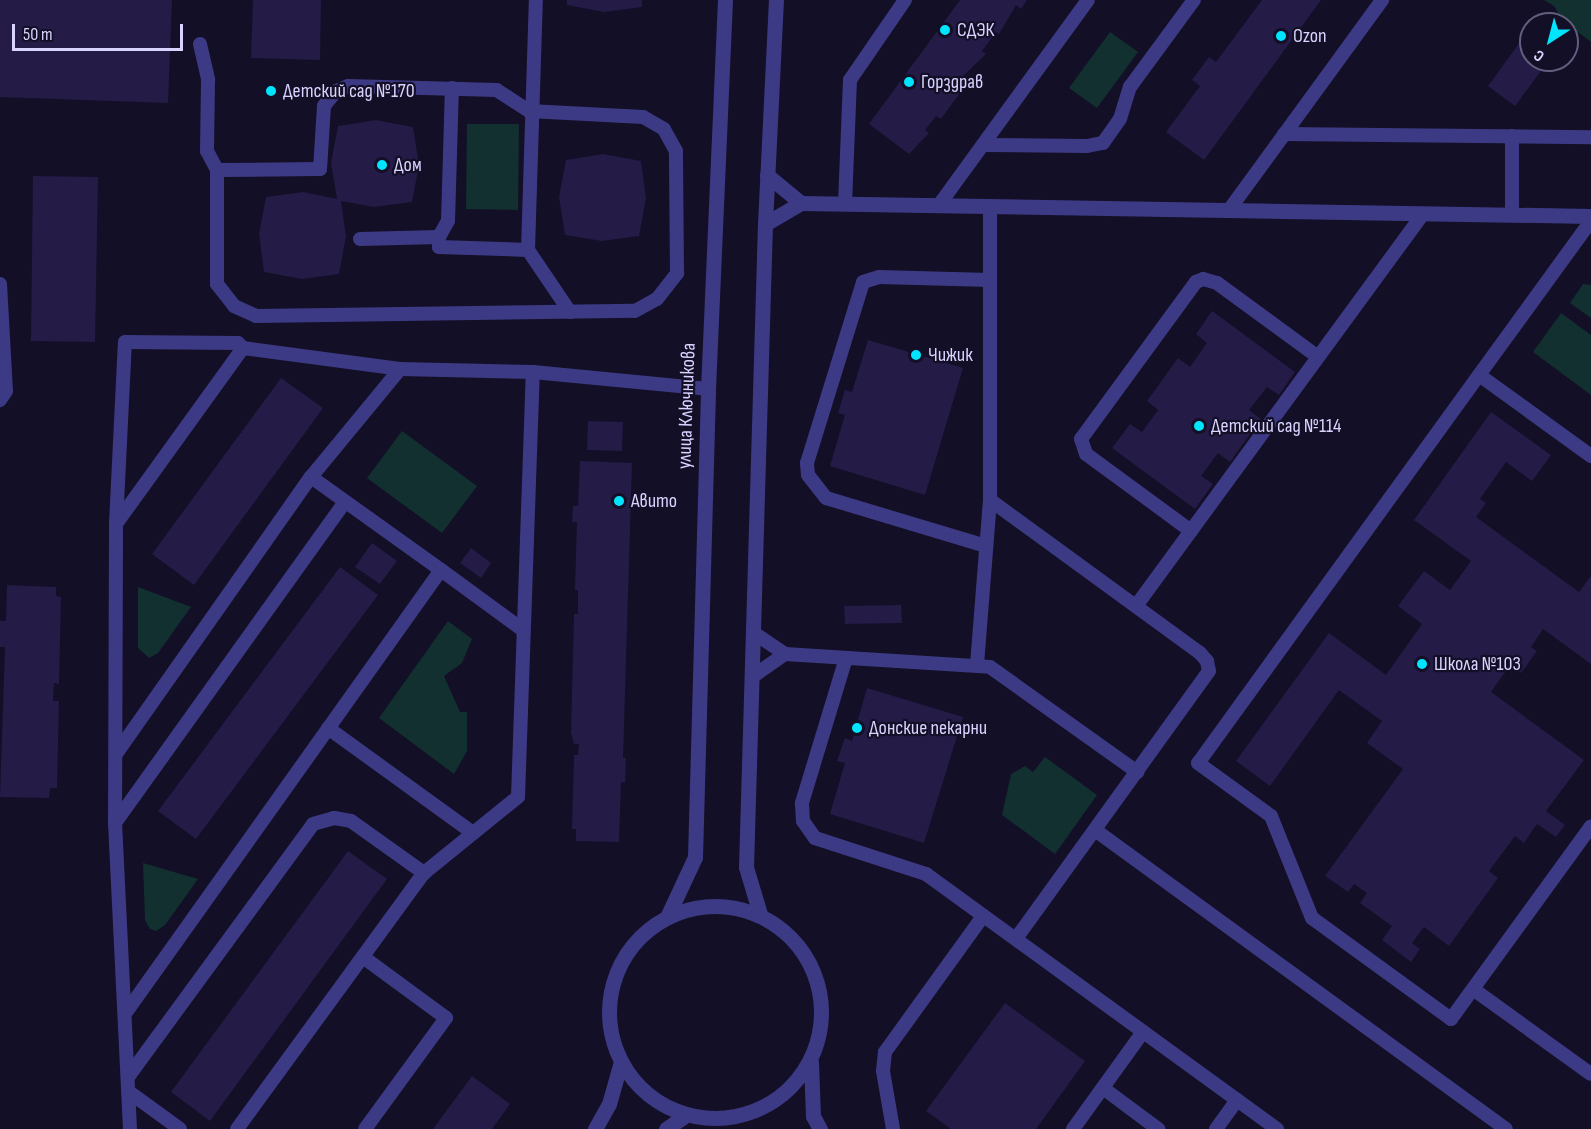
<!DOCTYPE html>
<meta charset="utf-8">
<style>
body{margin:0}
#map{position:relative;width:1591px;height:1129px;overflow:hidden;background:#130f26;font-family:"Sofia Sans Condensed",sans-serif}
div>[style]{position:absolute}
.green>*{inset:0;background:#12302f}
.building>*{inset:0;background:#241b47}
.lane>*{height:14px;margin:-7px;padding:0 7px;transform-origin:7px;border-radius:7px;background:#3d3a85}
.street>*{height:15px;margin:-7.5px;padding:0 7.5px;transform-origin:7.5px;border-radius:7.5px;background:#3d3a85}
.street>.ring{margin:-7.5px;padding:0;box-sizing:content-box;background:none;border:15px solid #3d3a85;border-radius:50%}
.dots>*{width:16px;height:16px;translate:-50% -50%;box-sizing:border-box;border:3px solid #130f26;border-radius:50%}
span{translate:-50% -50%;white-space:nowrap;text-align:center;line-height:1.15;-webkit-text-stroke:4.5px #130f26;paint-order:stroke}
.poi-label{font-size:20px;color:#d9d4ff}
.left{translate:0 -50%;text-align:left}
.street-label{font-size:20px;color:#d9d4ff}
.north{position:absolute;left:1519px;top:12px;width:60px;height:60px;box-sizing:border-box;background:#130f26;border:2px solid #625e7d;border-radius:50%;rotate:216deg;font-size:16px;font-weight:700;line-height:24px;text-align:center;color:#d9d4ff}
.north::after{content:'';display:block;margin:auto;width:21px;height:27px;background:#00e5ff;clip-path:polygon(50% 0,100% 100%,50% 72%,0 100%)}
.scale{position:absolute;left:12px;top:24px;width:171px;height:27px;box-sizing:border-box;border:3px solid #d9d4ff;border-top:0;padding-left:8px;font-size:18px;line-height:21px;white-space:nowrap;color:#d9d4ff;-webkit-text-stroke:4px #130f26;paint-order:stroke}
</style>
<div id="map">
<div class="green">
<i style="clip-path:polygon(1544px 0,1591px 0,1591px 42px,1563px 21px,1554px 6px)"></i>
<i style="clip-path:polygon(1110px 32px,1138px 52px,1097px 108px,1069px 88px)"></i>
<i style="clip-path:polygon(467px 124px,519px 124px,518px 210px,466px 209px)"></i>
<i style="clip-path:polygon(1583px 284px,1591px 285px,1591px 318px,1570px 303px)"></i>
<i style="clip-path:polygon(1561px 313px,1591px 335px,1591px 395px,1533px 352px)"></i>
<i style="clip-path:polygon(402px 431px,477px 486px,442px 533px,367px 478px)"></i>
<i style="clip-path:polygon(138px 587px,191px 607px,158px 653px,149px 658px,138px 648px)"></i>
<i style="clip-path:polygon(448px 621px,472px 639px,462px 663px,444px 676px,460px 712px,467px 712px,467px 751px,454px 774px,379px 718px)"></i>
<i style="clip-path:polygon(1045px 757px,1097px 795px,1055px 854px,1002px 815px,1011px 774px,1025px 766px,1033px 772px)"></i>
<i style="clip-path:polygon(143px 863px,198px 879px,165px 925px,156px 931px,150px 929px,145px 920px)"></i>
</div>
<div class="building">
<i style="clip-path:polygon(0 0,172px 0,168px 103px,0 97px)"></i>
<i style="clip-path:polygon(253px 0,321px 0,320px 60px,251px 58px)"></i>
<i style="clip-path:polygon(567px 0,642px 0,642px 7px,604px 12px,567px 5px)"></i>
<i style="clip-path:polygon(960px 0,1027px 0,1021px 9px,1016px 5px,999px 34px,996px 32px,982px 51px,986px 54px,962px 77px,968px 82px,941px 119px,936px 116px,925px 130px,929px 133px,909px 154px,869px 124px)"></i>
<i style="clip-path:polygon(1262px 0,1321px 0,1204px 160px,1166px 132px,1200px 86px,1192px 80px,1209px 57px,1216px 62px)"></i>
<i style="clip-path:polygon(1528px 31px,1531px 60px,1549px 60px,1515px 106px,1488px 86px)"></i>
<i style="clip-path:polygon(376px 120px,413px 127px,419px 165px,412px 202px,374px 207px,341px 201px,346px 236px,339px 274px,302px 279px,264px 272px,259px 234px,266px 197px,303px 192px,337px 199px,331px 163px,338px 126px)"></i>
<i style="clip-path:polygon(603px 154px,641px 161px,646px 198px,639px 236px,602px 241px,565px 235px,559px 197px,566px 160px)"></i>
<i style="clip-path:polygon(33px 176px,98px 177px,95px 342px,31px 341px)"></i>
<i style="clip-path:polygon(1212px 311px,1295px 372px,1279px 395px,1267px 387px,1249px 410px,1261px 419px,1230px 462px,1218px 453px,1201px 476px,1213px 484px,1195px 509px,1112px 448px,1130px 424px,1142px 432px,1158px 410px,1147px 401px,1178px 358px,1190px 367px,1207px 343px,1196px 334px)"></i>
<i style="clip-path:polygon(868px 340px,963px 368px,925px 495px,830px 466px,845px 415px,838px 413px,845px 390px,852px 392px)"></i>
<i style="clip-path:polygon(281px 378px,323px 408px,194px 585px,152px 554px)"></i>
<i style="clip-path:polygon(1491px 412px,1551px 455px,1532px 481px,1506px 462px,1480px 499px,1486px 503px,1476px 517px,1579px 592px,1591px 576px,1591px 664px,1543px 629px,1531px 647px,1537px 651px,1521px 673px,1510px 665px,1491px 692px,1584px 760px,1546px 811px,1565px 825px,1556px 837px,1537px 824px,1524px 843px,1515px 836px,1489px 871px,1498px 878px,1449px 946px,1424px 927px,1412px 943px,1420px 949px,1411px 962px,1382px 940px,1392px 926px,1360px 903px,1367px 893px,1354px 884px,1348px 892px,1325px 876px,1403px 769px,1367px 743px,1382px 721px,1339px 690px,1270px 786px,1236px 761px,1329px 633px,1386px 675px,1422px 624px,1398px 606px,1424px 571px,1450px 590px,1471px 561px,1414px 520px)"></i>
<i style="clip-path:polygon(588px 421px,623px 422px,622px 451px,587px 450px)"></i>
<i style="clip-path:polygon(580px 461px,632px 463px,623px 758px,626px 758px,625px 783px,621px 782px,619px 842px,576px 841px,576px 829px,572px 829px,574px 755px,578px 755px,579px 744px,574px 744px,571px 733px,574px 614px,578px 614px,578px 590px,575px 590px,577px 522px,572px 522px,573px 506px,578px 506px)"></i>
<i style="clip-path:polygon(372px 543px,397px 561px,380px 584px,355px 567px)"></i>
<i style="clip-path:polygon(471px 548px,491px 563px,481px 578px,460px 563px)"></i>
<i style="clip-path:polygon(340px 567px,378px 595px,196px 839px,158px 811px)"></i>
<i style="clip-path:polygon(7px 585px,56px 587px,56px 596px,61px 597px,59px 684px,54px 683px,53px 701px,59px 701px,57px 788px,50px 788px,49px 798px,0 797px,5px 647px,0 647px,0 621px,6px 621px)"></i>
<i style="clip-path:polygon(901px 605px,902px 623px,845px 624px,844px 606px)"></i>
<i style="clip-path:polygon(867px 688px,963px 717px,924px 843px,830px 814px,845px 763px,837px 761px,845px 738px,852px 741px)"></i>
<i style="clip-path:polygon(348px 851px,387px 879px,210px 1121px,171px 1092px)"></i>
<i style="clip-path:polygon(1005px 1003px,1085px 1061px,1036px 1129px,951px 1129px,926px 1111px)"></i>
<i style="clip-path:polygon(472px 1076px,510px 1104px,492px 1129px,433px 1129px)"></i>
</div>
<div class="lane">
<i style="left:200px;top:44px;width:37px;rotate:77deg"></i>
<i style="left:208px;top:80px;width:71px;rotate:90.8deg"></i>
<i style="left:207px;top:151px;width:21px;rotate:62deg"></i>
<i style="left:217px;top:170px;width:114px;rotate:90deg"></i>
<i style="left:217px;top:284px;width:28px;rotate:52deg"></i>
<i style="left:234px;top:306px;width:24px;rotate:24deg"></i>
<i style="left:256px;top:316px;width:379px;rotate:-0.8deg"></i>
<i style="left:635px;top:311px;width:25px;rotate:-29deg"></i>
<i style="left:657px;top:299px;width:33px;rotate:-52deg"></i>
<i style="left:677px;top:273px;width:122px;rotate:-90.5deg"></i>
<i style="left:676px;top:151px;width:25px;rotate:-119deg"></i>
<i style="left:664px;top:129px;width:24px;rotate:-150deg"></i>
<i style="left:643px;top:117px;width:114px;rotate:-177deg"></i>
<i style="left:529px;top:111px;width:38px;rotate:-147deg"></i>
<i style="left:497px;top:90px;width:149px;rotate:-178.5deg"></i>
<i style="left:348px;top:86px;width:13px;rotate:157deg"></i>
<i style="left:336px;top:91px;width:19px;rotate:129deg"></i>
<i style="left:324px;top:106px;width:63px;rotate:93.6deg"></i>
<i style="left:320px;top:169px;width:103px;rotate:179.4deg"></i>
<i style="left:1284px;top:134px;width:307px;rotate:0.6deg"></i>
<i style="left:983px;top:145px;width:104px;rotate:0.6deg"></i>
<i style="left:1087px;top:146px;width:16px;rotate:-11deg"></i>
<i style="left:1103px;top:143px;width:29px;rotate:-55deg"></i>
<i style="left:1120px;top:119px;width:34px;rotate:-73deg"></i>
<i style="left:1130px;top:87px;width:108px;rotate:-53.7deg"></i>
<i style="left:845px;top:204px;width:124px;rotate:-87.7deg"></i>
<i style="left:850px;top:80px;width:97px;rotate:-55.5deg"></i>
<i style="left:939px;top:205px;width:253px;rotate:-54deg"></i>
<i style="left:1229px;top:210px;width:260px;rotate:-53.9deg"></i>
<i style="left:1512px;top:215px;width:79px;rotate:-90deg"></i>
<i style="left:439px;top:237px;width:10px;rotate:90deg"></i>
<i style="left:439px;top:247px;width:89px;rotate:1.9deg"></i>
<i style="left:528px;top:250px;width:250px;rotate:-88.2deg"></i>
<i style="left:360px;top:239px;width:79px;rotate:-1.5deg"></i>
<i style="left:439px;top:237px;width:18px;rotate:-61deg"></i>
<i style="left:448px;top:221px;width:133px;rotate:-88.3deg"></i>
<i style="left:528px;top:250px;width:75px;rotate:55.9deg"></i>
<i style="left:0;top:284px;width:107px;rotate:86.8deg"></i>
<i style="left:6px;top:391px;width:11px;rotate:124deg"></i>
<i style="left:1479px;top:375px;width:190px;rotate:-54deg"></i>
<i style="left:1591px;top:456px;width:138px;rotate:-144.1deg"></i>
<i style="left:1479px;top:375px;width:479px;rotate:125.9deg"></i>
<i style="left:1198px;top:763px;width:90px;rotate:36deg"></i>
<i style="left:1271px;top:816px;width:110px;rotate:68.1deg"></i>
<i style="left:1312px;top:918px;width:172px;rotate:36deg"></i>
<i style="left:1451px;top:1019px;width:238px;rotate:-54deg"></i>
<i style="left:990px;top:500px;width:260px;rotate:36.1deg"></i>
<i style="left:1200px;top:653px;width:11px;rotate:49deg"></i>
<i style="left:1207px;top:661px;width:10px;rotate:79deg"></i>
<i style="left:1209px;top:671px;width:330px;rotate:125.8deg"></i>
<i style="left:116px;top:524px;width:217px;rotate:-54.2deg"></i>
<i style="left:1191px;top:531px;width:130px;rotate:-143.7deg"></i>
<i style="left:1086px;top:454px;width:16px;rotate:-108deg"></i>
<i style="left:1081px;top:439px;width:195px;rotate:-53.8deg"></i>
<i style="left:1196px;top:282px;width:8px;rotate:-23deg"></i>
<i style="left:1203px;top:279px;width:15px;rotate:16deg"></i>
<i style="left:1217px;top:283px;width:125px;rotate:36.2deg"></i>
<i style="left:986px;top:546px;width:167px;rotate:-163.3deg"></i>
<i style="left:826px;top:498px;width:29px;rotate:-128deg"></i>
<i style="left:808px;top:475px;width:12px;rotate:-95deg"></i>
<i style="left:807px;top:463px;width:189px;rotate:-72.8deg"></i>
<i style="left:863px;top:282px;width:17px;rotate:-17deg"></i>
<i style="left:879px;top:277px;width:111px;rotate:1.5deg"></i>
<i style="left:441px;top:570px;width:102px;rotate:36.2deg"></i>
<i style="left:1136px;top:606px;width:486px;rotate:-53.8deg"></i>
<i style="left:754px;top:633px;width:37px;rotate:34deg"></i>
<i style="left:785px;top:654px;width:205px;rotate:3.6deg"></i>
<i style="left:990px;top:667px;width:181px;rotate:35.5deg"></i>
<i style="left:846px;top:658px;width:152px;rotate:106.9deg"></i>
<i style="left:802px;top:803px;width:18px;rotate:87deg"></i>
<i style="left:803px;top:821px;width:21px;rotate:55deg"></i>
<i style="left:815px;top:838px;width:117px;rotate:18deg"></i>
<i style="left:926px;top:874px;width:434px;rotate:36deg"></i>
<i style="left:977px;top:665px;width:166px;rotate:-85.5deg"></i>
<i style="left:990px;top:500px;width:294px;rotate:-90deg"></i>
<i style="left:752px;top:677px;width:40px;rotate:-34.9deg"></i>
<i style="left:328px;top:728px;width:179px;rotate:35.9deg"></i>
<i style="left:116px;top:754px;width:339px;rotate:-54.9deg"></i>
<i style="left:115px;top:823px;width:395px;rotate:-54.4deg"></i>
<i style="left:1095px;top:830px;width:508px;rotate:36.04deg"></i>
<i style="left:363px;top:957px;width:103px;rotate:36.3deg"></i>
<i style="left:446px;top:1018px;width:137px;rotate:126.1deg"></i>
<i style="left:1473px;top:989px;width:145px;rotate:35.8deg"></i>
<i style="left:127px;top:1011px;width:541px;rotate:-54.55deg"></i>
<i style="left:441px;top:570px;width:160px;rotate:-144.4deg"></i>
<i style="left:311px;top:477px;width:140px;rotate:-50.5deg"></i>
<i style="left:128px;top:1077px;width:313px;rotate:-53.8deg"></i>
<i style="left:313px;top:824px;width:22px;rotate:-16deg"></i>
<i style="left:334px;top:818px;width:17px;rotate:10deg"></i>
<i style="left:351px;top:821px;width:90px;rotate:35.5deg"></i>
<i style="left:1103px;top:1088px;width:69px;rotate:36.7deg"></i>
<i style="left:129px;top:1092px;width:63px;rotate:36deg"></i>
<i style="left:130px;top:1129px;width:306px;rotate:-92.8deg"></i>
<i style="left:115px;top:823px;width:299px;rotate:-89.8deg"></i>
<i style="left:116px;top:524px;width:182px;rotate:-87.2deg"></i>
<i style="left:125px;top:342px;width:113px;rotate:0.5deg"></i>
<i style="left:238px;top:343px;width:7px;rotate:45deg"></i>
<i style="left:243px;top:348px;width:158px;rotate:7.6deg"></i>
<i style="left:400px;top:369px;width:133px;rotate:1.3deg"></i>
<i style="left:533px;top:372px;width:176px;rotate:5.5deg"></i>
<i style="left:237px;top:1129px;width:317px;rotate:-53.9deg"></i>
<i style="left:424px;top:873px;width:121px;rotate:-39deg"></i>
<i style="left:518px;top:797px;width:425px;rotate:-88deg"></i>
<i style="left:893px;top:1129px;width:59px;rotate:-99.8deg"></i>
<i style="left:883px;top:1071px;width:19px;rotate:-84deg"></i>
<i style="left:885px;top:1052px;width:168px;rotate:-54.2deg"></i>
<i style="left:1073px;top:1129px;width:120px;rotate:-54.2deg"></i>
<i style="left:1216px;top:1129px;width:36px;rotate:-54deg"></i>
</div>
<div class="street">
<i style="left:767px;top:175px;width:44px;rotate:39.5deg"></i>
<i style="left:765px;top:224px;width:42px;rotate:-30.3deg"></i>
<i style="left:801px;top:203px;width:790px;rotate:0.94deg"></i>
<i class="ring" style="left:609px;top:906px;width:197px;height:197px"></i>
<i style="left:760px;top:914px;width:49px;rotate:-106.6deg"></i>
<i style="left:746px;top:867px;width:643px;rotate:-88.31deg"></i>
<i style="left:765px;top:224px;width:224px;rotate:-87.2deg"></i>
<i style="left:668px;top:915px;width:64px;rotate:-65deg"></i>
<i style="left:695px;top:857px;width:468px;rotate:-88.4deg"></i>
<i style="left:708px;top:389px;width:389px;rotate:-87.5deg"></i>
<i style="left:811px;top:1062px;width:54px;rotate:87.9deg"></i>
<i style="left:813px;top:1116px;width:15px;rotate:62deg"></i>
<i style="left:595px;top:1129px;width:29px;rotate:-61deg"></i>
<i style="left:609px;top:1104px;width:41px;rotate:-74.2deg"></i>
<i style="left:666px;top:1129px;width:24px;rotate:-35deg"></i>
</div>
<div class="dots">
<i style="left:945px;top:30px;background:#00e5ff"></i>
<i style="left:1281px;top:36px;background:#00e5ff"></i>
<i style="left:909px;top:82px;background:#00e5ff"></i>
<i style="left:271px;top:91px;background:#00e5ff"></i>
<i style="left:382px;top:165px;background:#00e5ff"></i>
<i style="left:916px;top:355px;background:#00e5ff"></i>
<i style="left:1199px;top:426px;background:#00e5ff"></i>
<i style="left:619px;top:501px;background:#00e5ff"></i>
<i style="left:1422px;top:664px;background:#00e5ff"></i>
<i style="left:857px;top:728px;background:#00e5ff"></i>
</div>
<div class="poi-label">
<span class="left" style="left:957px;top:30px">СДЭК</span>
<span class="left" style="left:1293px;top:36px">Ozon</span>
<span class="left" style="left:921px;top:82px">Горздрав</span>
<span class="left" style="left:283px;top:91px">Детский сад №170</span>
<span class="left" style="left:394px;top:165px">Дом</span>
<span class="left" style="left:928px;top:355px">Чижик</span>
<span class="left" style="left:1211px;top:426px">Детский сад №114</span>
<span class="left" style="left:631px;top:501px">Авито</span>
<span class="left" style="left:1434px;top:664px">Школа №103</span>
<span class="left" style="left:869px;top:728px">Донские пекарни</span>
</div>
<div class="street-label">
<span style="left:687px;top:406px;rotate:-88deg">улица Ключникова</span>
</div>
<div class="north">С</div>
<div class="scale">50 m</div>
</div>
